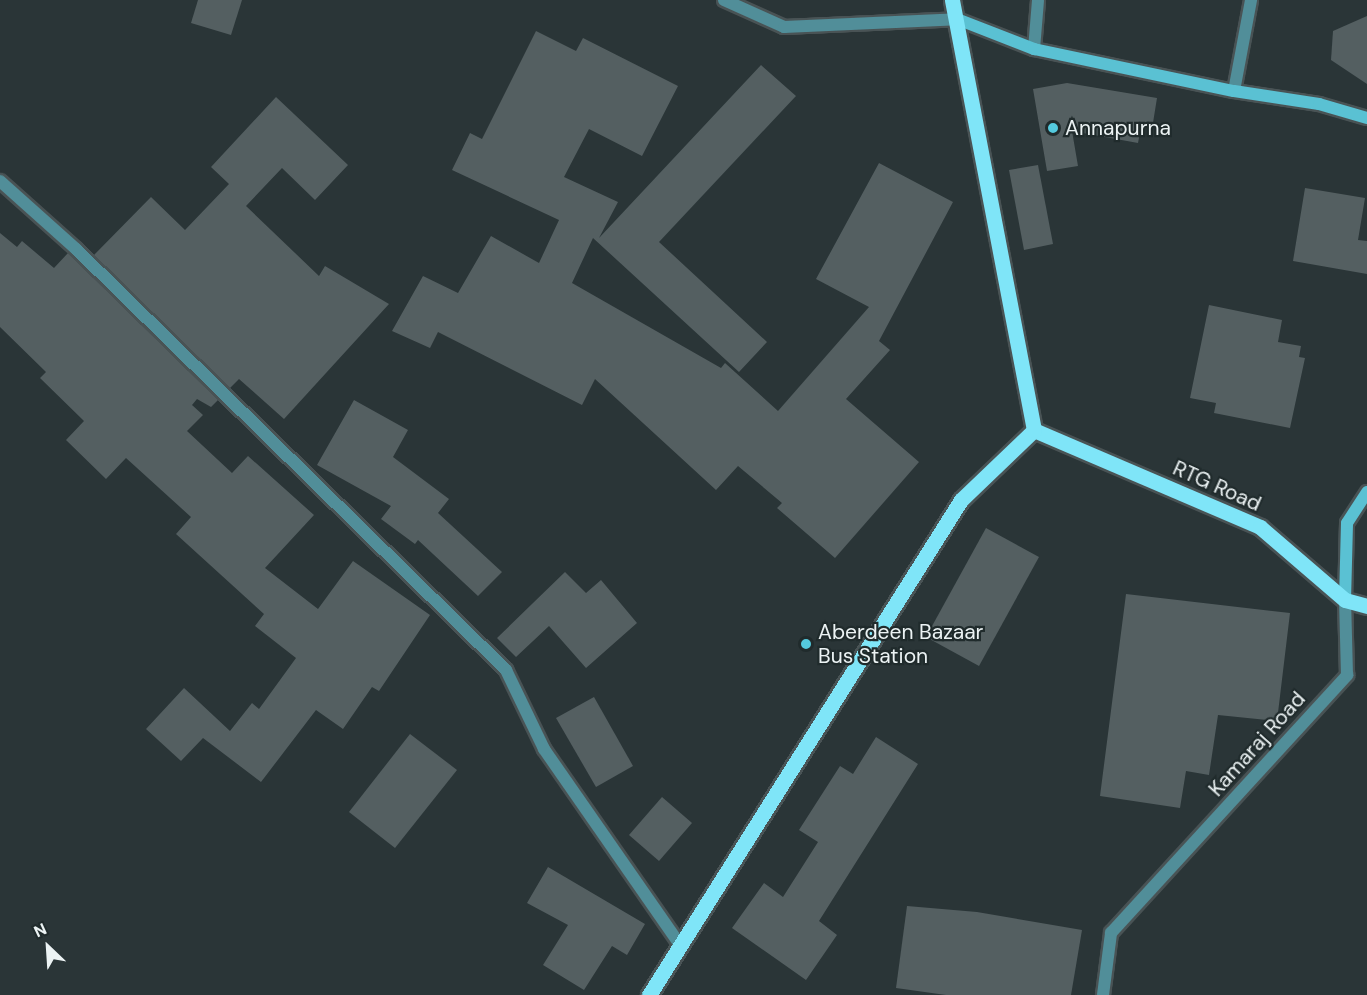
<!DOCTYPE html>
<style>
body{margin:0}
#map{position:relative;width:1367px;height:995px;overflow:hidden;background:#2a3537;font-family:"DM Sans",sans-serif}
div>[style]{position:absolute}
.building>*{inset:0;background:#545f61}
.roads{filter:drop-shadow(2px 0 #495355) drop-shadow(-2px 0 #495355) drop-shadow(0 2px #495355) drop-shadow(0 -2px #495355)}
.lane>*{height:12px;margin:-6px;padding:0 6px;transform-origin:6px;border-radius:6px;background:#518e99}
.street>*{height:12px;margin:-6px;padding:0 6px;transform-origin:6px;border-radius:6px;background:#518e99}
.secondary>*{height:12px;margin:-6px;padding:0 6px;transform-origin:6px;border-radius:6px;background:#5ac1d3}
.primary>*{height:15px;margin:-7.5px;padding:0 7.5px;transform-origin:7.5px;border-radius:7.5px;background:#7fe5f8}
.dots>*{width:16px;height:16px;translate:-50% -50%;box-sizing:border-box;border:3px solid #202b2c;border-radius:50%}
span{translate:-50% -50%;white-space:nowrap;text-align:center;line-height:1.15;-webkit-text-stroke:4.5px #202b2c;paint-order:stroke}
.poi-label{font-size:21px;color:#ecf3f4}
.left{translate:0 -50%;text-align:left}
.street-label{font-size:21px;color:#ecf3f4}
.north{position:absolute;left:18px;top:917px;width:60px;height:60px;-webkit-text-stroke:4px #202b2c;paint-order:stroke;rotate:335deg;font-size:16px;font-weight:700;line-height:24px;text-align:center;color:#ecf3f4}
.north::after{content:'';display:block;margin:auto;width:21px;height:27px;background:#ecf3f4;clip-path:polygon(50% 0,100% 100%,50% 72%,0 100%)}
</style>
<div id="map">
<div class="building">
<i style="clip-path:polygon(198px 0,242px 0,231px 35px,191px 23px)"></i>
<i style="clip-path:polygon(1367px 16px,1367px 84px,1331px 60px,1333px 31px)"></i>
<i style="clip-path:polygon(536px 31px,576px 51px,583px 38px,678px 86px,642px 156px,589px 129px,564px 177px,618px 202px,599px 238px,761px 65px,796px 96px,659px 242px,767px 342px,739px 372px,593px 238px,572px 283px,721px 368px,725px 363px,778px 411px,869px 307px,816px 279px,879px 163px,953px 202px,879px 341px,890px 350px,846px 399px,919px 462px,835px 558px,777px 508px,782px 503px,738px 466px,716px 490px,595px 379px,582px 405px,438px 332px,430px 348px,392px 331px,423px 276px,458px 293px,491px 236px,539px 263px,559px 220px,452px 170px,470px 133px,482px 139px)"></i>
<i style="clip-path:polygon(1067px 83px,1157px 98px,1152px 129px,1141px 127px,1138px 143px,1072px 131px,1078px 166px,1047px 171px,1033px 89px)"></i>
<i style="clip-path:polygon(276px 97px,348px 165px,315px 200px,282px 168px,246px 206px,319px 276px,325px 266px,389px 304px,284px 419px,239px 379px,230px 388px,94px 255px,151px 197px,185px 230px,229px 184px,211px 167px)"></i>
<i style="clip-path:polygon(1038px 165px,1053px 244px,1024px 250px,1009px 170px)"></i>
<i style="clip-path:polygon(1305px 188px,1365px 198px,1358px 240px,1367px 241px,1367px 274px,1293px 261px)"></i>
<i style="clip-path:polygon(0 233px,17px 247px,22px 241px,54px 268px,68px 253px,70px 255px,218px 400px,211px 407px,197px 399px,192px 405px,203px 415px,187px 431px,232px 473px,248px 456px,314px 515px,265px 568px,318px 609px,353px 561px,430px 615px,379px 691px,372px 687px,343px 729px,316px 710px,261px 782px,203px 738px,181px 761px,146px 729px,184px 688px,230px 731px,252px 703px,259px 709px,296px 658px,255px 626px,264px 614px,176px 534px,191px 517px,126px 458px,106px 479px,66px 440px,84px 421px,40px 378px,46px 372px,0 327px)"></i>
<i style="clip-path:polygon(1209px 305px,1282px 320px,1278px 342px,1301px 346px,1299px 357px,1305px 358px,1290px 428px,1214px 413px,1216px 403px,1190px 398px)"></i>
<i style="clip-path:polygon(354px 400px,408px 430px,393px 457px,449px 499px,438px 513px,502px 572px,478px 596px,418px 540px,415px 544px,381px 519px,391px 506px,317px 465px)"></i>
<i style="clip-path:polygon(986px 528px,1039px 557px,979px 666px,926px 637px)"></i>
<i style="clip-path:polygon(565px 572px,586px 593px,601px 580px,637px 623px,586px 668px,549px 626px,516px 657px,497px 638px)"></i>
<i style="clip-path:polygon(1126px 594px,1290px 613px,1277px 721px,1218px 715px,1209px 775px,1186px 771px,1180px 808px,1100px 796px)"></i>
<i style="clip-path:polygon(594px 697px,633px 766px,596px 787px,556px 718px)"></i>
<i style="clip-path:polygon(410px 734px,457px 770px,395px 848px,349px 812px)"></i>
<i style="clip-path:polygon(876px 737px,918px 764px,819px 921px,837px 935px,806px 980px,732px 928px,764px 883px,783px 897px,818px 842px,799px 830px,840px 766px,853px 774px)"></i>
<i style="clip-path:polygon(662px 797px,692px 823px,659px 861px,629px 835px)"></i>
<i style="clip-path:polygon(548px 867px,645px 924px,627px 955px,612px 946px,584px 990px,543px 965px,568px 925px,527px 903px)"></i>
<i style="clip-path:polygon(907px 906px,977px 912px,1082px 930px,1071px 995px,946px 995px,896px 988px)"></i>
</div>
<div class="roads">
<div class="lane">
<i style="left:724px;top:0;width:66px;rotate:24.2deg"></i>
<i style="left:784px;top:27px;width:173px;rotate:-2.6deg"></i>
</div>
<div class="street">
<i style="left:1034px;top:49px;width:49px;rotate:-85.3deg"></i>
<i style="left:1234px;top:91px;width:93px;rotate:-79.4deg"></i>
<i style="left:0;top:181px;width:102px;rotate:41.8deg"></i>
<i style="left:76px;top:249px;width:602px;rotate:44.39deg"></i>
<i style="left:506px;top:670px;width:88px;rotate:64.3deg"></i>
<i style="left:544px;top:749px;width:236px;rotate:55.2deg"></i>
<i style="left:1103px;top:995px;width:63px;rotate:-82.6deg"></i>
<i style="left:1111px;top:933px;width:350px;rotate:-47.5deg"></i>
<i style="left:1347px;top:675px;width:75px;rotate:-91.5deg"></i>
</div>
<div class="secondary">
<i style="left:957px;top:19px;width:83px;rotate:21.3deg"></i>
<i style="left:1034px;top:49px;width:204px;rotate:11.9deg"></i>
<i style="left:1234px;top:91px;width:86px;rotate:8.7deg"></i>
<i style="left:1319px;top:104px;width:50px;rotate:16.3deg"></i>
<i style="left:1345px;top:600px;width:77px;rotate:-88.5deg"></i>
<i style="left:1347px;top:523px;width:37px;rotate:-57deg"></i>
</div>
<div class="primary">
<i style="left:1034px;top:430px;width:246px;rotate:23.2deg"></i>
<i style="left:1260px;top:527px;width:112px;rotate:40.7deg"></i>
<i style="left:1345px;top:600px;width:23px;rotate:15deg"></i>
<i style="left:649px;top:995px;width:585px;rotate:-57.78deg"></i>
<i style="left:961px;top:500px;width:101px;rotate:-43.8deg"></i>
<i style="left:1034px;top:430px;width:438px;rotate:-100.8deg"></i>
</div>
</div>
<div class="dots">
<i style="left:1053px;top:128px;background:#54cade"></i>
<i style="left:806px;top:644px;background:#54cade"></i>
</div>
<div class="poi-label">
<span class="left" style="left:1065px;top:128px">Annapurna</span>
<span class="left" style="left:818px;top:644px">Aberdeen Bazaar<br>Bus Station</span>
</div>
<div class="street-label">
<span style="left:1217px;top:486px;rotate:24deg">RTG Road</span>
<span style="left:1257px;top:744px;rotate:-48deg">Kamaraj Road</span>
</div>
<div class="north">N</div>
</div>
